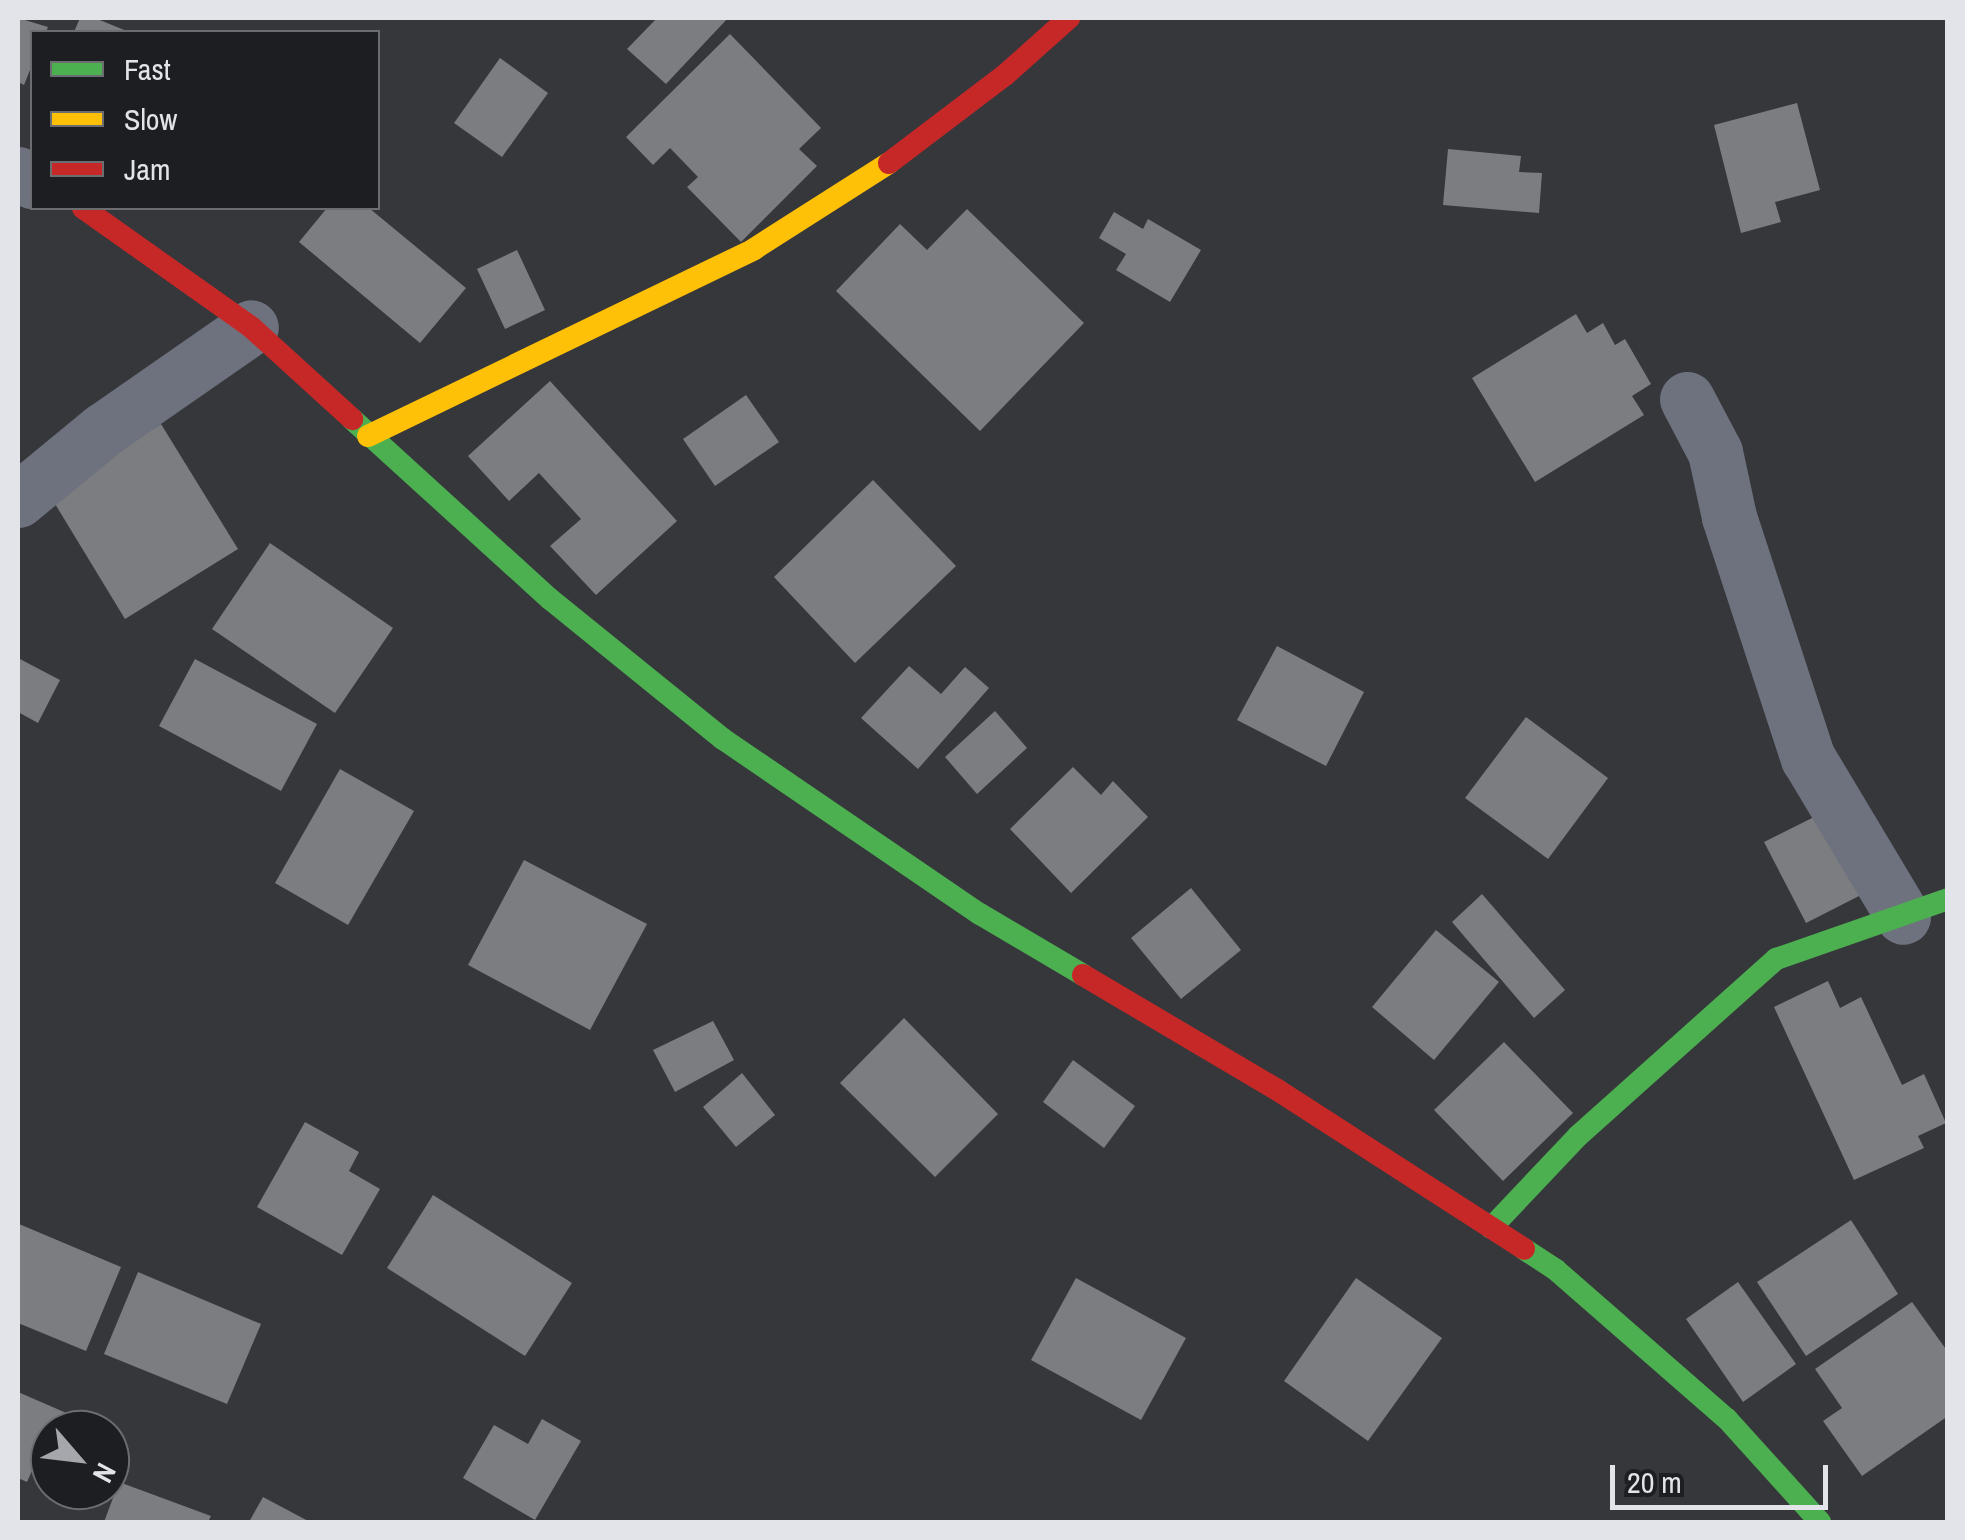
<!DOCTYPE html>
<style>
body{margin:0}
#map{position:relative;width:1965px;height:1540px;overflow:hidden;background:#36373b;font-family:"Archivo Narrow",sans-serif}
div>[style]{position:absolute}
.building>*{inset:0;background:#7c7d80}
.street>*{height:55px;margin:-27.5px;padding:0 27.5px;transform-origin:27.5px;border-radius:27.5px;background:#6d727e}
.fast>*{height:22px;margin:-11px;padding:0 11px;transform-origin:11px;border-radius:11px;background:#4caf50}
.slow>*{height:22px;margin:-11px;padding:0 11px;transform-origin:11px;border-radius:11px;background:#ffc107}
.jam>*{height:22px;margin:-11px;padding:0 11px;transform-origin:11px;border-radius:11px;background:#c62828}
span{translate:-50% -50%;white-space:nowrap;text-align:center;line-height:1.15;-webkit-text-stroke:10px #1c1e21;paint-order:stroke}
.frame{position:absolute;inset:0;border:20px solid #e3e4e9;pointer-events:none}
.legend{position:absolute;left:30px;top:30px;width:350px;height:180px;box-sizing:border-box;background:#1c1e21;border:2px solid #6c6d71;margin:0;padding:12px 18px;list-style:none;font-size:30px;color:#e3e4e9}
.legend li{display:flex;align-items:center;gap:20px;height:50px}
.legend b{width:50px;border:2px solid #6c6d71}
.north{position:absolute;left:30px;top:1410px;width:100px;height:100px;box-sizing:border-box;background:#1c1e21;border:2px solid #6c6d71;border-radius:50%;rotate:118deg;font-size:28px;font-weight:700;line-height:40px;text-align:center;color:#e3e4e9}
.north::after{content:'';display:block;margin:auto;width:35px;height:45px;background:#a6a7ac;clip-path:polygon(50% 0,100% 100%,50% 72%,0 100%)}
.scale{position:absolute;left:1610px;top:1465px;width:218px;height:45px;box-sizing:border-box;border:5px solid #e3e4e9;border-top:0;padding-left:12px;font-size:30px;line-height:35px;white-space:nowrap;color:#e3e4e9;-webkit-text-stroke:8px #1c1e21;paint-order:stroke}
</style>
<div id="map">
<div class="building">
<i style="clip-path:polygon(18px 18px,48px 27px,46px 32px,32px 32px,32px 65px,24px 85px,18px 82px)"></i>
<i style="clip-path:polygon(80px 18px,95px 18px,129px 32px,74px 32px)"></i>
<i style="clip-path:polygon(657px 18px,728px 18px,666px 84px,627px 49px)"></i>
<i style="clip-path:polygon(730px 34px,821px 128px,799px 149px,817px 166px,741px 242px,687px 187px,698px 177px,670px 148px,653px 165px,626px 137px)"></i>
<i style="clip-path:polygon(500px 58px,548px 93px,502px 157px,454px 123px)"></i>
<i style="clip-path:polygon(1797px 103px,1820px 190px,1775px 202px,1781px 222px,1741px 233px,1714px 125px)"></i>
<i style="clip-path:polygon(1448px 149px,1521px 156px,1519px 172px,1542px 173px,1539px 213px,1443px 205px)"></i>
<i style="clip-path:polygon(327px 208px,369px 208px,466px 288px,420px 343px,299px 242px)"></i>
<i style="clip-path:polygon(967px 209px,1084px 323px,980px 431px,836px 291px,900px 224px,927px 250px)"></i>
<i style="clip-path:polygon(1114px 212px,1143px 229px,1148px 219px,1201px 250px,1170px 302px,1116px 270px,1126px 254px,1099px 238px)"></i>
<i style="clip-path:polygon(517px 250px,545px 310px,505px 329px,477px 269px)"></i>
<i style="clip-path:polygon(1576px 314px,1587px 333px,1603px 323px,1615px 345px,1625px 339px,1651px 384px,1632px 396px,1644px 415px,1535px 482px,1472px 378px)"></i>
<i style="clip-path:polygon(550px 381px,677px 521px,596px 595px,550px 546px,581px 519px,539px 473px,509px 501px,468px 456px)"></i>
<i style="clip-path:polygon(746px 395px,779px 442px,715px 486px,683px 439px)"></i>
<i style="clip-path:polygon(161px 424px,238px 549px,125px 619px,49px 494px)"></i>
<i style="clip-path:polygon(873px 480px,956px 566px,855px 663px,774px 577px)"></i>
<i style="clip-path:polygon(270px 543px,393px 628px,335px 713px,212px 629px)"></i>
<i style="clip-path:polygon(1277px 646px,1364px 692px,1326px 766px,1237px 720px)"></i>
<i style="clip-path:polygon(18px 658px,60px 680px,38px 723px,18px 712px)"></i>
<i style="clip-path:polygon(195px 659px,317px 724px,281px 791px,159px 726px)"></i>
<i style="clip-path:polygon(909px 666px,941px 694px,965px 667px,989px 688px,918px 769px,861px 718px)"></i>
<i style="clip-path:polygon(995px 711px,1027px 748px,977px 794px,945px 757px)"></i>
<i style="clip-path:polygon(1526px 717px,1608px 778px,1548px 859px,1465px 798px)"></i>
<i style="clip-path:polygon(1073px 767px,1101px 795px,1113px 781px,1148px 817px,1071px 893px,1010px 829px)"></i>
<i style="clip-path:polygon(340px 769px,414px 811px,348px 925px,275px 883px)"></i>
<i style="clip-path:polygon(1820px 814px,1861px 895px,1806px 923px,1764px 842px)"></i>
<i style="clip-path:polygon(524px 860px,647px 924px,590px 1030px,468px 965px)"></i>
<i style="clip-path:polygon(1191px 888px,1241px 950px,1181px 999px,1131px 938px)"></i>
<i style="clip-path:polygon(1482px 894px,1565px 990px,1534px 1018px,1452px 922px)"></i>
<i style="clip-path:polygon(1436px 930px,1499px 982px,1434px 1060px,1372px 1007px)"></i>
<i style="clip-path:polygon(1828px 981px,1840px 1008px,1861px 997px,1902px 1085px,1924px 1074px,1946px 1123px,1918px 1136px,1924px 1148px,1854px 1180px,1774px 1007px)"></i>
<i style="clip-path:polygon(904px 1018px,998px 1114px,935px 1177px,840px 1083px)"></i>
<i style="clip-path:polygon(713px 1021px,734px 1060px,675px 1092px,653px 1050px)"></i>
<i style="clip-path:polygon(1504px 1042px,1573px 1113px,1503px 1181px,1434px 1110px)"></i>
<i style="clip-path:polygon(1073px 1060px,1135px 1106px,1104px 1148px,1043px 1102px)"></i>
<i style="clip-path:polygon(742px 1073px,775px 1115px,736px 1147px,703px 1107px)"></i>
<i style="clip-path:polygon(305px 1122px,359px 1152px,349px 1171px,380px 1189px,342px 1255px,257px 1207px)"></i>
<i style="clip-path:polygon(433px 1195px,572px 1283px,525px 1356px,387px 1268px)"></i>
<i style="clip-path:polygon(1851px 1220px,1898px 1294px,1806px 1356px,1757px 1282px)"></i>
<i style="clip-path:polygon(19px 1224px,121px 1267px,86px 1351px,18px 1323px)"></i>
<i style="clip-path:polygon(138px 1272px,261px 1324px,227px 1404px,104px 1354px)"></i>
<i style="clip-path:polygon(1076px 1278px,1186px 1338px,1141px 1420px,1031px 1360px)"></i>
<i style="clip-path:polygon(1356px 1278px,1442px 1338px,1368px 1441px,1284px 1381px)"></i>
<i style="clip-path:polygon(1738px 1282px,1796px 1364px,1743px 1402px,1686px 1319px)"></i>
<i style="clip-path:polygon(1912px 1302px,1948px 1352px,1948px 1416px,1862px 1476px,1823px 1421px,1842px 1408px,1815px 1369px)"></i>
<i style="clip-path:polygon(18px 1392px,71px 1415px,64px 1430px,50px 1430px,50px 1460px,39px 1455px,27px 1482px,18px 1478px)"></i>
<i style="clip-path:polygon(542px 1419px,581px 1441px,535px 1520px,463px 1478px,494px 1425px,528px 1444px)"></i>
<i style="clip-path:polygon(119px 1482px,211px 1516px,208px 1522px,104px 1522px)"></i>
<i style="clip-path:polygon(263px 1497px,310px 1522px,249px 1522px)"></i>
</div>
<div class="street">
<i style="left:18px;top:174px;width:16px;rotate:27deg"></i>
<i style="left:1687px;top:399px;width:60px;rotate:62.2deg"></i>
<i style="left:1715px;top:452px;width:66px;rotate:77.8deg"></i>
<i style="left:1729px;top:517px;width:254px;rotate:71.9deg"></i>
<i style="left:1808px;top:758px;width:185px;rotate:59.1deg"></i>
<i style="left:18px;top:500px;width:110px;rotate:-39.5deg"></i>
<i style="left:103px;top:430px;width:180px;rotate:-34.8deg"></i>
</div>
<div class="fast">
<i style="left:352px;top:419px;width:268px;rotate:42.3deg"></i>
<i style="left:550px;top:599px;width:223px;rotate:39deg"></i>
<i style="left:723px;top:739px;width:311px;rotate:34.3deg"></i>
<i style="left:980px;top:914px;width:120px;rotate:30.6deg"></i>
<i style="left:1491px;top:1228px;width:127px;rotate:-46.6deg"></i>
<i style="left:1578px;top:1136px;width:266px;rotate:-41.8deg"></i>
<i style="left:1776px;top:959px;width:182px;rotate:-19.2deg"></i>
<i style="left:1524px;top:1249px;width:38px;rotate:33deg"></i>
<i style="left:1556px;top:1270px;width:227px;rotate:41.1deg"></i>
<i style="left:1727px;top:1419px;width:139px;rotate:47.9deg"></i>
</div>
<div class="slow">
<i style="left:368px;top:436px;width:429px;rotate:-25.8deg"></i>
<i style="left:754px;top:249px;width:160px;rotate:-32.5deg"></i>
</div>
<div class="jam">
<i style="left:889px;top:163px;width:146px;rotate:-37.2deg"></i>
<i style="left:1005px;top:75px;width:86px;rotate:-41.7deg"></i>
<i style="left:83px;top:208px;width:206px;rotate:35.3deg"></i>
<i style="left:251px;top:327px;width:137px;rotate:42.3deg"></i>
<i style="left:1083px;top:975px;width:224px;rotate:30.6deg"></i>
<i style="left:1276px;top:1089px;width:295px;rotate:32.8deg"></i>
</div>
<div class="frame"></div>
<ul class="legend">
<li><b style="height:12px;background:#4caf50"></b>Fast</li>
<li><b style="height:12px;background:#ffc107"></b>Slow</li>
<li><b style="height:12px;background:#c62828"></b>Jam</li>
</ul>
<div class="north">N</div>
<div class="scale">20 m</div>
</div>
